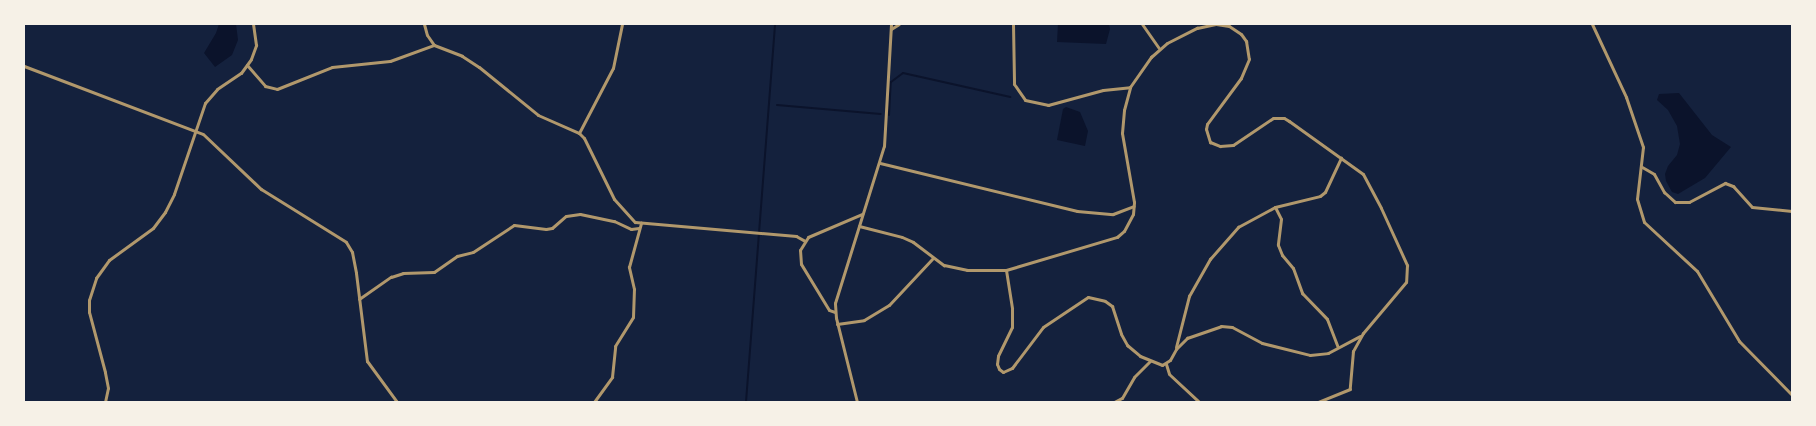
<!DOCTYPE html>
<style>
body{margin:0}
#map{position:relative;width:1816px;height:426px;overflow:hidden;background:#14213d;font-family:"Space Grotesk",sans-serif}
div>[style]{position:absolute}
.water>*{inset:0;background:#0b132b}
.stream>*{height:2px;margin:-1px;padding:0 1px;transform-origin:1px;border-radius:1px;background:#0b132b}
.minor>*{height:3px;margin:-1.5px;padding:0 1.5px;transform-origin:1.5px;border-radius:1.5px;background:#b1986c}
span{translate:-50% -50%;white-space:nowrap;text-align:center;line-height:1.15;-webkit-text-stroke:5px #f6f1e7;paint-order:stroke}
.frame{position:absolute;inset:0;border:25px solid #f6f1e7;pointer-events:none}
</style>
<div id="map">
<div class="water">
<i style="clip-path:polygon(219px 24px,236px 24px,238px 40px,232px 55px,215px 67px,204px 53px,216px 33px)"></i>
<i style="clip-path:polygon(1058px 24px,1109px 24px,1110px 29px,1106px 44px,1057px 42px)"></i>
<i style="clip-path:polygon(1679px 93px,1712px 135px,1731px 147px,1705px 178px,1678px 194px,1672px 192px,1666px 181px,1665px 174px,1668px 166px,1677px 155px,1680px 144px,1677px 126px,1668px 110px,1657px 100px,1659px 94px)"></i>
<i style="clip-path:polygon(1066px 107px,1080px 112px,1088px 131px,1085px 146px,1057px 140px,1063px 109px)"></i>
</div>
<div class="stream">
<i style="left:777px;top:105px;width:104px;rotate:4.9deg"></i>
<i style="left:889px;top:115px;width:33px;rotate:-87deg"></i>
<i style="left:891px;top:82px;width:15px;rotate:-37deg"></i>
<i style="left:903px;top:73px;width:110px;rotate:12.6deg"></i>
<i style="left:746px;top:402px;width:379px;rotate:-85.6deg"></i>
</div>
<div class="minor">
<i style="left:424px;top:24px;width:11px;rotate:75deg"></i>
<i style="left:427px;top:35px;width:12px;rotate:55deg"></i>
<i style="left:434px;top:45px;width:30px;rotate:21deg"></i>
<i style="left:462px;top:56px;width:20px;rotate:33deg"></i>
<i style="left:479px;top:67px;width:76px;rotate:39.1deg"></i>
<i style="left:538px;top:115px;width:45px;rotate:23.7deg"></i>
<i style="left:579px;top:133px;width:7px;rotate:45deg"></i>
<i style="left:584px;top:138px;width:68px;rotate:63.8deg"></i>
<i style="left:614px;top:199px;width:31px;rotate:48deg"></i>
<i style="left:635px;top:222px;width:162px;rotate:5deg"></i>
<i style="left:796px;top:236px;width:10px;rotate:29deg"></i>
<i style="left:1013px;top:24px;width:60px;rotate:89deg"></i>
<i style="left:1014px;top:84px;width:19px;rotate:55deg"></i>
<i style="left:1025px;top:100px;width:24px;rotate:12deg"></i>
<i style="left:1048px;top:105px;width:57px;rotate:-15.3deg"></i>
<i style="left:1103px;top:90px;width:27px;rotate:-6deg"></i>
<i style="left:1142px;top:24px;width:29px;rotate:55deg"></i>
<i style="left:1592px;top:24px;width:81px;rotate:65deg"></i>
<i style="left:1626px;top:97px;width:53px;rotate:71.2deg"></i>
<i style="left:1643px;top:147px;width:52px;rotate:96.6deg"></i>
<i style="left:1637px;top:199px;width:24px;rotate:73deg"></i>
<i style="left:1644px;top:222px;width:72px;rotate:42.8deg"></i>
<i style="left:1697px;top:271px;width:82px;rotate:59deg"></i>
<i style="left:1739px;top:341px;width:76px;rotate:45.5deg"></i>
<i style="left:891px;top:29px;width:9px;rotate:-32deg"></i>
<i style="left:247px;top:65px;width:28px;rotate:49deg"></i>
<i style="left:265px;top:86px;width:12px;rotate:14deg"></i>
<i style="left:277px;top:89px;width:59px;rotate:-21.8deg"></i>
<i style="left:332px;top:67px;width:58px;rotate:-5.9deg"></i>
<i style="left:390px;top:61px;width:47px;rotate:-20deg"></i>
<i style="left:24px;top:66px;width:191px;rotate:20.8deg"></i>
<i style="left:203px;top:134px;width:80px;rotate:43.5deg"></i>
<i style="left:261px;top:189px;width:100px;rotate:31.9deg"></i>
<i style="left:346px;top:242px;width:12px;rotate:59deg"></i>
<i style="left:352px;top:252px;width:21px;rotate:79deg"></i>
<i style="left:356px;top:273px;width:89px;rotate:82.9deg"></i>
<i style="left:367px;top:361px;width:51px;rotate:53.8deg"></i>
<i style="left:579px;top:133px;width:73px;rotate:-62.4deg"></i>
<i style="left:613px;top:68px;width:45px;rotate:-78.4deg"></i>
<i style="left:880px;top:163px;width:203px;rotate:13.7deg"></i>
<i style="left:1077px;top:211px;width:36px;rotate:5deg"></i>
<i style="left:1113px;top:214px;width:22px;rotate:-21deg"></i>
<i style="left:1642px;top:167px;width:14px;rotate:30deg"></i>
<i style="left:1654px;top:174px;width:21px;rotate:61deg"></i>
<i style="left:1664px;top:192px;width:15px;rotate:42deg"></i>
<i style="left:1675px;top:202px;width:14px"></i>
<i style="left:1689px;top:202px;width:41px;rotate:-27.8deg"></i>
<i style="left:1725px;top:183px;width:9px;rotate:21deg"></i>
<i style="left:1733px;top:186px;width:28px;rotate:48deg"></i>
<i style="left:1752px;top:207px;width:40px;rotate:5.7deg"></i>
<i style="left:1275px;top:207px;width:13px;rotate:63deg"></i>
<i style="left:1281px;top:219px;width:26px;rotate:97deg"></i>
<i style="left:1278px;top:245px;width:11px;rotate:68deg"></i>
<i style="left:1282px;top:255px;width:17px;rotate:50deg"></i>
<i style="left:1293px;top:268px;width:27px;rotate:70deg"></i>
<i style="left:1302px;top:293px;width:36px;rotate:46deg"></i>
<i style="left:1327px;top:319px;width:30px;rotate:69deg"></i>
<i style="left:859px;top:226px;width:44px;rotate:14.3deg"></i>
<i style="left:902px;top:237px;width:12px;rotate:24deg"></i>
<i style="left:913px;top:242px;width:39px;rotate:37deg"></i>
<i style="left:944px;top:265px;width:24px;rotate:12deg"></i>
<i style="left:967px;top:270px;width:39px"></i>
<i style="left:1006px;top:270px;width:116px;rotate:-16.6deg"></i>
<i style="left:1117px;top:237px;width:9px;rotate:-41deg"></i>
<i style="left:1124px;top:231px;width:19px;rotate:-62deg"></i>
<i style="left:1133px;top:214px;width:12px;rotate:-85deg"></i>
<i style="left:1134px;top:202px;width:70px;rotate:-99.9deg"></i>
<i style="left:1122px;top:133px;width:23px;rotate:-85deg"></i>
<i style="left:1124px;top:110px;width:24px;rotate:-75deg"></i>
<i style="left:1130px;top:87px;width:37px;rotate:-55deg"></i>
<i style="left:1151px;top:57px;width:21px;rotate:-41deg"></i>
<i style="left:1167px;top:43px;width:34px;rotate:-27deg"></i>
<i style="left:1197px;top:28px;width:19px;rotate:-12deg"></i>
<i style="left:1216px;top:24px;width:13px;rotate:9deg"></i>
<i style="left:1229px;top:26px;width:14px;rotate:34deg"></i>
<i style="left:1241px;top:34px;width:9px;rotate:54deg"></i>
<i style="left:1246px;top:41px;width:18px;rotate:81deg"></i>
<i style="left:1249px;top:59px;width:21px;rotate:113deg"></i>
<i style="left:1241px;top:78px;width:57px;rotate:126.5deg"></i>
<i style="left:1207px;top:124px;width:5px;rotate:101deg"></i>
<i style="left:1206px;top:129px;width:14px;rotate:73deg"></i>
<i style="left:1210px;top:142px;width:11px;rotate:22deg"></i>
<i style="left:1220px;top:146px;width:13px;rotate:-4deg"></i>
<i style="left:1233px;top:145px;width:48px;rotate:-34deg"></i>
<i style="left:1273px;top:118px;width:11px"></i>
<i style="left:1284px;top:118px;width:6px;rotate:31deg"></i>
<i style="left:1289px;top:121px;width:91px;rotate:35.6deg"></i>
<i style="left:1363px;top:174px;width:38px;rotate:62deg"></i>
<i style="left:1381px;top:208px;width:63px;rotate:65.5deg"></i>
<i style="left:1407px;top:265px;width:17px;rotate:93deg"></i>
<i style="left:1406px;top:282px;width:67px;rotate:130.1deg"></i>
<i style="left:1363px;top:333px;width:21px;rotate:119deg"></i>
<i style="left:1353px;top:351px;width:38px;rotate:95deg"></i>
<i style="left:1350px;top:389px;width:35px;rotate:158deg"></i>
<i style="left:1006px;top:270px;width:39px;rotate:81deg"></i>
<i style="left:1012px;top:309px;width:18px;rotate:90deg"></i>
<i style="left:1012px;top:327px;width:32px;rotate:116deg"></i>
<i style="left:998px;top:356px;width:8px;rotate:97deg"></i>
<i style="left:997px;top:364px;width:5px;rotate:68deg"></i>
<i style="left:999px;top:369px;width:5px;rotate:37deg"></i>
<i style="left:1003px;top:372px;width:10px;rotate:-24deg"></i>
<i style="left:1012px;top:368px;width:51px;rotate:-52.9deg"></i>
<i style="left:1043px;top:327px;width:54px;rotate:-33.7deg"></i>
<i style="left:1088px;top:297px;width:17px;rotate:13deg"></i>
<i style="left:1105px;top:301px;width:9px;rotate:36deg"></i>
<i style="left:1112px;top:306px;width:29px;rotate:72deg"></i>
<i style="left:1121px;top:334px;width:13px;rotate:61deg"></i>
<i style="left:1127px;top:345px;width:17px;rotate:40deg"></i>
<i style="left:1140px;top:356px;width:24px;rotate:22deg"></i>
<i style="left:1162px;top:365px;width:9px;rotate:-32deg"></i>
<i style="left:1170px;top:360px;width:13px;rotate:-61deg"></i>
<i style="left:1176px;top:349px;width:16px;rotate:-45deg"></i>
<i style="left:1187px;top:338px;width:36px;rotate:-19deg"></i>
<i style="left:1221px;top:326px;width:11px;rotate:5deg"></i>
<i style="left:1232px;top:327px;width:34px;rotate:28deg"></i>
<i style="left:1262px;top:343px;width:49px;rotate:14deg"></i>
<i style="left:1310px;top:355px;width:18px;rotate:-6deg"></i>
<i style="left:1328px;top:353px;width:36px;rotate:-28deg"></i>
<i style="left:359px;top:299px;width:39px;rotate:-35deg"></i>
<i style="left:391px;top:277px;width:13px;rotate:-18deg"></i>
<i style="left:403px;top:273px;width:31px;rotate:-2deg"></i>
<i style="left:434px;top:272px;width:28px;rotate:-35deg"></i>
<i style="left:457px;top:256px;width:16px;rotate:-14deg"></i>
<i style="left:473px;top:252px;width:49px;rotate:-33.4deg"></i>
<i style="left:514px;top:225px;width:32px;rotate:7deg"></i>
<i style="left:546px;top:229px;width:6px;rotate:-9deg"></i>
<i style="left:552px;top:228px;width:18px;rotate:-41deg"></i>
<i style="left:566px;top:216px;width:14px;rotate:-8deg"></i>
<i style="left:580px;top:214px;width:35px;rotate:12deg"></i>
<i style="left:614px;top:221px;width:19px;rotate:25deg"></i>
<i style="left:631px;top:229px;width:8px;rotate:-7deg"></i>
<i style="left:835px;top:312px;width:6px;rotate:-162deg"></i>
<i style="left:829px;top:310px;width:54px;rotate:-121.3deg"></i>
<i style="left:801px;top:264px;width:14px;rotate:-94deg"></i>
<i style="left:800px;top:250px;width:15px;rotate:-58deg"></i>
<i style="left:808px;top:237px;width:59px;rotate:-23.1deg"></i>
<i style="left:837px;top:324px;width:27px;rotate:-8deg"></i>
<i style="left:864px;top:320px;width:29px;rotate:-31deg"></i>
<i style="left:889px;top:305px;width:64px;rotate:-46.9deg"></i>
<i style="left:1176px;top:347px;width:53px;rotate:-75.7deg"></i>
<i style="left:1189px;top:296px;width:43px;rotate:-60.4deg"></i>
<i style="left:1210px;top:259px;width:43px;rotate:-48.8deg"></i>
<i style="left:1238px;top:227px;width:42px;rotate:-28.4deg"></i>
<i style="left:1275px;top:207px;width:46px;rotate:-13.7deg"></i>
<i style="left:1320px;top:196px;width:6px;rotate:-39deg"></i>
<i style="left:1325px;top:192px;width:38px;rotate:-65deg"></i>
<i style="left:1166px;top:364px;width:10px;rotate:73deg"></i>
<i style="left:1169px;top:374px;width:41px;rotate:43deg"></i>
<i style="left:105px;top:402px;width:14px;rotate:-78deg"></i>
<i style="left:108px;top:388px;width:16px;rotate:-101deg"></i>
<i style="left:105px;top:372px;width:62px;rotate:-104.9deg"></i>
<i style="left:89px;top:312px;width:12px;rotate:-90deg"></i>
<i style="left:89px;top:300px;width:23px;rotate:-72deg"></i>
<i style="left:96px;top:278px;width:22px;rotate:-54deg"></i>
<i style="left:109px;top:260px;width:54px;rotate:-36deg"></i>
<i style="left:153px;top:228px;width:20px;rotate:-53deg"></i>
<i style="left:165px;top:212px;width:20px;rotate:-63deg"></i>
<i style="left:174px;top:194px;width:96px;rotate:-71.2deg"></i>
<i style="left:205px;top:103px;width:18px;rotate:-49deg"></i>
<i style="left:217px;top:89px;width:29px;rotate:-34deg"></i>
<i style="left:241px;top:73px;width:17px;rotate:-54deg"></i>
<i style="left:251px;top:59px;width:15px;rotate:-70deg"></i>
<i style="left:256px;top:45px;width:21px;rotate:-98deg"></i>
<i style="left:594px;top:402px;width:31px;rotate:-54deg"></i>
<i style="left:612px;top:377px;width:31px;rotate:-84deg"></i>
<i style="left:615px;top:346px;width:34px;rotate:-58deg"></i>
<i style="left:633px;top:317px;width:28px;rotate:-88deg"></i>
<i style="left:634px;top:289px;width:23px;rotate:-103deg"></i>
<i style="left:629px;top:267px;width:46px;rotate:-74.7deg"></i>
<i style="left:857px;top:402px;width:87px;rotate:-104deg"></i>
<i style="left:836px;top:318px;width:15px;rotate:-94deg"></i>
<i style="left:835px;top:303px;width:164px;rotate:-72.7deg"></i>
<i style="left:884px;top:146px;width:122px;rotate:-86.7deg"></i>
<i style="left:1114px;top:402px;width:9px;rotate:-27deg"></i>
<i style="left:1122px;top:398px;width:24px;rotate:-60deg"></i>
<i style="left:1134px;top:377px;width:23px;rotate:-45deg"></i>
</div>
<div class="frame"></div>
</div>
